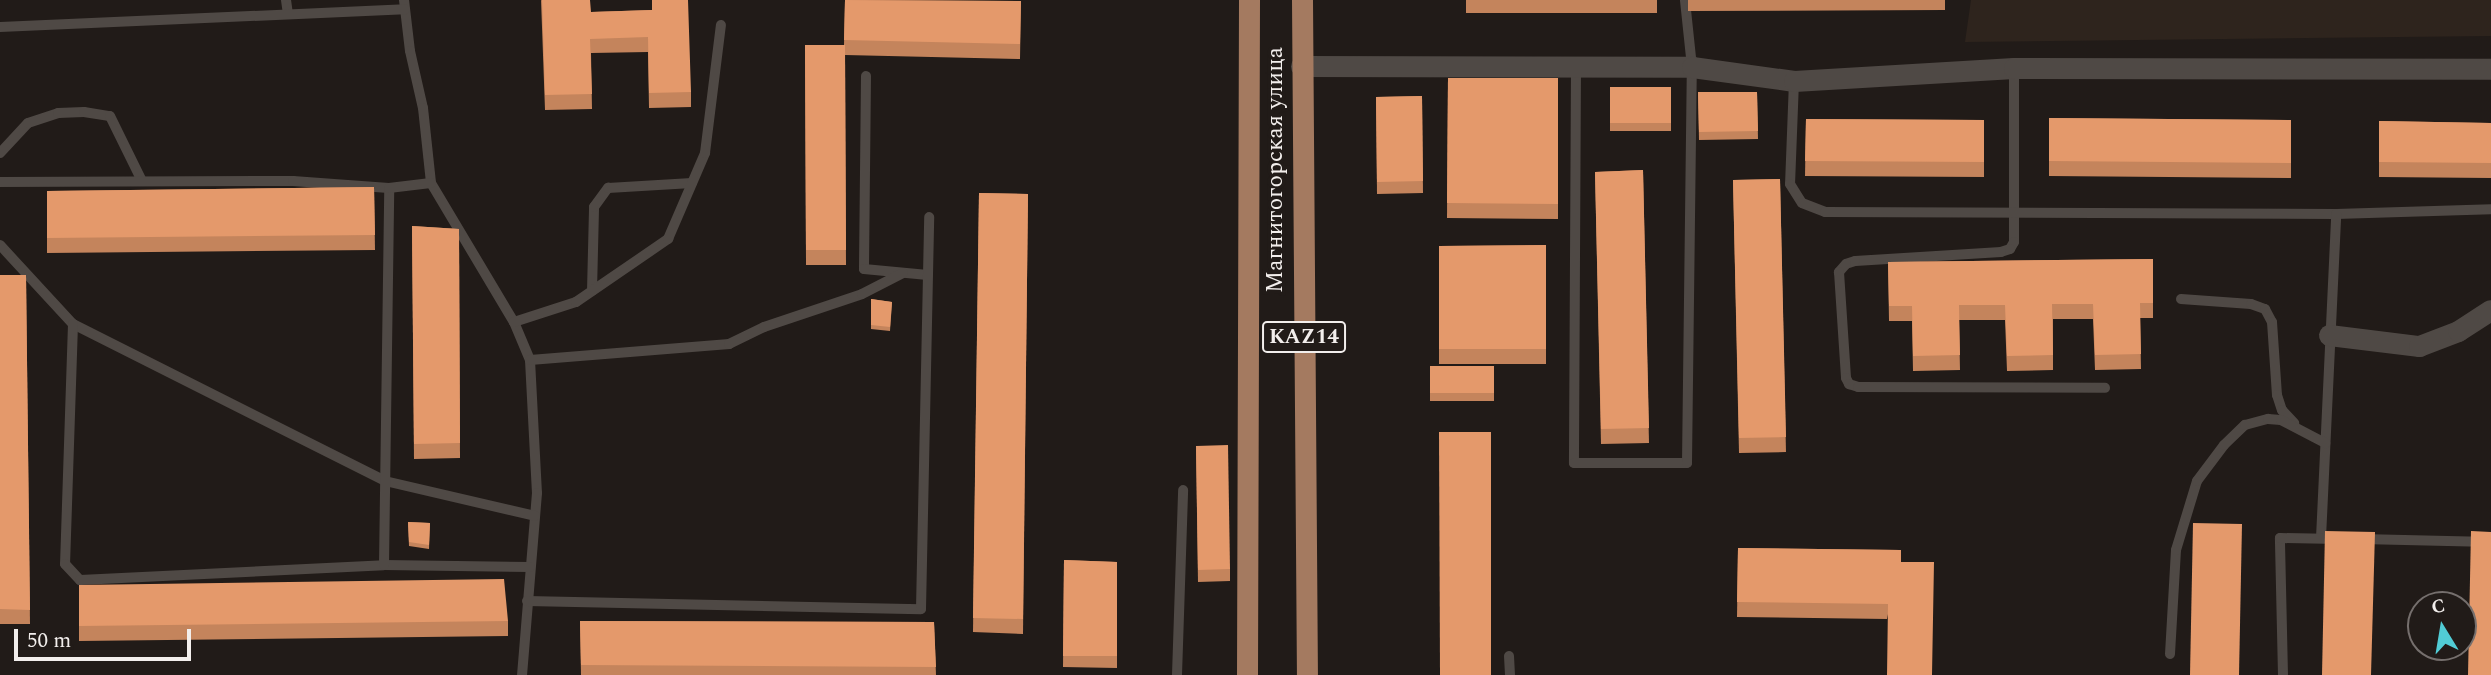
<!DOCTYPE html>
<meta charset="utf-8">
<style>
body{margin:0}
#map{position:relative;width:2491px;height:675px;overflow:hidden;background:#211b18;font-family:Spectral,serif}
div>[style]{position:absolute}
.built>*{inset:0;background:#2e241d}
.lane>*{height:10px;margin:-5px;padding:0 5px;transform-origin:5px;border-radius:5px;background:#4f4945}
.street>*{height:21px;margin:-10.5px;padding:0 10.5px;transform-origin:10.5px;border-radius:10.5px;background:#4f4945}
.primary>*{height:21px;margin:-10.5px;padding:0 10.5px;transform-origin:10.5px;border-radius:10.5px;background:#a47a60}
.wall>*{inset:0;background:#c4845c}
.building>*{inset:0;background:#e4996b}
span{translate:-50% -50%;white-space:nowrap;text-align:center;line-height:1.15;-webkit-text-stroke:7px #211b18;paint-order:stroke}
.shield-label span{padding:2px 5px;background:#211b18;border:2px solid;border-radius:5px;-webkit-text-stroke-width:0}
.shield-label{font-size:21px;color:#f2eeec;font-weight:700}
.street-label{font-size:23px;color:#f2eeec}
.north{position:absolute;left:2407px;top:591px;width:70px;height:70px;box-sizing:border-box;background:#211b18;border:2px solid #756f6d;border-radius:50%;rotate:349deg;font-size:19px;font-weight:700;line-height:28px;text-align:center;color:#f2eeec}
.north::after{content:'';display:block;margin:auto;width:24px;height:32px;background:#51ccd5;clip-path:polygon(50% 0,100% 100%,50% 72%,0 100%)}
.scale{position:absolute;left:14px;top:629px;width:177px;height:32px;box-sizing:border-box;border:4px solid #f2eeec;border-top:0;padding-left:9px;font-size:21px;line-height:24px;white-space:nowrap;color:#f2eeec;-webkit-text-stroke:5px #211b18;paint-order:stroke}
</style>
<div id="map">
<div class="built">
<i style="clip-path:polygon(1971px 0,2491px 0,2491px 36px,1965px 42px)"></i>
</div>
<div class="lane">
<i style="left:286px;top:0;width:14px;rotate:82deg"></i>
<i style="left:404px;top:0;width:51px;rotate:83.3deg"></i>
<i style="left:410px;top:51px;width:58px;rotate:77.2deg"></i>
<i style="left:423px;top:108px;width:75px;rotate:83.9deg"></i>
<i style="left:431px;top:183px;width:162px;rotate:59.2deg"></i>
<i style="left:514px;top:322px;width:41px;rotate:67.2deg"></i>
<i style="left:530px;top:360px;width:133px;rotate:87deg"></i>
<i style="left:537px;top:493px;width:183px;rotate:94.7deg"></i>
<i style="left:0;top:27px;width:405px;rotate:-2.5deg"></i>
<i style="left:1576px;top:67px;width:396px;rotate:90.3deg"></i>
<i style="left:1574px;top:463px;width:113px"></i>
<i style="left:1687px;top:463px;width:396px;rotate:-89.3deg"></i>
<i style="left:1692px;top:67px;width:67px;rotate:-96deg"></i>
<i style="left:2014px;top:68px;width:174px;rotate:90deg"></i>
<i style="left:2014px;top:242px;width:8px;rotate:120deg"></i>
<i style="left:2010px;top:249px;width:9px;rotate:162deg"></i>
<i style="left:2001px;top:252px;width:146px;rotate:176.5deg"></i>
<i style="left:1855px;top:261px;width:9px;rotate:162deg"></i>
<i style="left:1846px;top:264px;width:11px;rotate:131deg"></i>
<i style="left:1839px;top:272px;width:106px;rotate:86.2deg"></i>
<i style="left:1846px;top:378px;width:7px;rotate:63deg"></i>
<i style="left:1849px;top:384px;width:9px;rotate:18deg"></i>
<i style="left:1858px;top:387px;width:247px;rotate:0.2deg"></i>
<i style="left:866px;top:76px;width:193px;rotate:90.6deg"></i>
<i style="left:864px;top:269px;width:64px;rotate:5.4deg"></i>
<i style="left:1794px;top:81px;width:103px;rotate:92.2deg"></i>
<i style="left:1790px;top:184px;width:22px;rotate:58deg"></i>
<i style="left:1802px;top:203px;width:25px;rotate:21deg"></i>
<i style="left:1825px;top:212px;width:511px;rotate:0.22deg"></i>
<i style="left:2336px;top:214px;width:155px;rotate:-1.8deg"></i>
<i style="left:0;top:153px;width:41px;rotate:-47deg"></i>
<i style="left:28px;top:123px;width:32px;rotate:-18deg"></i>
<i style="left:58px;top:113px;width:26px;rotate:-2deg"></i>
<i style="left:84px;top:112px;width:26px;rotate:9deg"></i>
<i style="left:110px;top:116px;width:72px;rotate:63.8deg"></i>
<i style="left:0;top:182px;width:293px;rotate:-0.2deg"></i>
<i style="left:293px;top:181px;width:96px;rotate:4.2deg"></i>
<i style="left:0;top:245px;width:108px;rotate:47.3deg"></i>
<i style="left:73px;top:324px;width:349px;rotate:26.7deg"></i>
<i style="left:385px;top:481px;width:154px;rotate:13.1deg"></i>
<i style="left:592px;top:291px;width:84px;rotate:-88.6deg"></i>
<i style="left:594px;top:207px;width:24px;rotate:-54deg"></i>
<i style="left:608px;top:188px;width:84px;rotate:-3.4deg"></i>
<i style="left:2181px;top:299px;width:70px;rotate:4.1deg"></i>
<i style="left:2251px;top:304px;width:15px;rotate:20deg"></i>
<i style="left:2265px;top:309px;width:15px;rotate:62deg"></i>
<i style="left:2272px;top:322px;width:73px;rotate:86.1deg"></i>
<i style="left:2277px;top:395px;width:16px;rotate:72deg"></i>
<i style="left:2282px;top:410px;width:18px;rotate:47deg"></i>
<i style="left:514px;top:322px;width:65px;rotate:-17.9deg"></i>
<i style="left:576px;top:302px;width:112px;rotate:-34.4deg"></i>
<i style="left:668px;top:239px;width:94px;rotate:-66.7deg"></i>
<i style="left:705px;top:153px;width:129px;rotate:-82.9deg"></i>
<i style="left:73px;top:324px;width:240px;rotate:91.9deg"></i>
<i style="left:65px;top:564px;width:22px;rotate:47deg"></i>
<i style="left:80px;top:580px;width:304px;rotate:-2.8deg"></i>
<i style="left:384px;top:565px;width:146px;rotate:0.8deg"></i>
<i style="left:530px;top:360px;width:200px;rotate:-4.6deg"></i>
<i style="left:729px;top:344px;width:39px;rotate:-26deg"></i>
<i style="left:764px;top:327px;width:103px;rotate:-18.6deg"></i>
<i style="left:862px;top:294px;width:46px;rotate:-27.1deg"></i>
<i style="left:2321px;top:538px;width:324px;rotate:-87.3deg"></i>
<i style="left:2361px;top:539px;width:130px;rotate:1.3deg"></i>
<i style="left:384px;top:565px;width:377px;rotate:-89.2deg"></i>
<i style="left:389px;top:188px;width:42px;rotate:-6.8deg"></i>
<i style="left:527px;top:601px;width:394px;rotate:1.2deg"></i>
<i style="left:921px;top:609px;width:392px;rotate:-88.8deg"></i>
<i style="left:2170px;top:654px;width:104px;rotate:-86.7deg"></i>
<i style="left:2176px;top:550px;width:72px;rotate:-73.1deg"></i>
<i style="left:2197px;top:481px;width:45px;rotate:-53.1deg"></i>
<i style="left:2224px;top:445px;width:29px;rotate:-44deg"></i>
<i style="left:2245px;top:425px;width:24px;rotate:-15deg"></i>
<i style="left:2268px;top:419px;width:13px;rotate:4deg"></i>
<i style="left:2281px;top:420px;width:50px;rotate:27.6deg"></i>
<i style="left:1509px;top:656px;width:19px;rotate:87deg"></i>
<i style="left:1177px;top:675px;width:185px;rotate:-88.1deg"></i>
<i style="left:2283px;top:675px;width:137px;rotate:-91.3deg"></i>
<i style="left:2280px;top:538px;width:58px;rotate:1deg"></i>
</div>
<div class="street">
<i style="left:1301px;top:66px;width:391px;rotate:0.1deg"></i>
<i style="left:1692px;top:67px;width:103px;rotate:7.8deg"></i>
<i style="left:1794px;top:81px;width:220px;rotate:-3.4deg"></i>
<i style="left:2014px;top:68px;width:477px;rotate:0.1deg"></i>
<i style="left:2329px;top:335px;width:91px;rotate:7deg"></i>
<i style="left:2419px;top:346px;width:42px;rotate:-21deg"></i>
<i style="left:2458px;top:331px;width:38px;rotate:-33deg"></i>
</div>
<div class="primary">
<i style="left:1302px;top:0;width:675px;rotate:89.58deg"></i>
<i style="left:1247px;top:675px;width:675px;rotate:-89.83deg"></i>
</div>
<div class="wall">
<i style="clip-path:polygon(541px 0,591px 12px,652px 10px,691px 92px,691px 107px,649px 108px,648px 52px,591px 53px,592px 109px,545px 110px)"></i>
<i style="clip-path:polygon(845px 0,1021px 1px,1020px 59px,845px 55px,846px 265px,806px 265px,805px 45px,844px 45px)"></i>
<i style="clip-path:polygon(1466px 0,1657px 0,1657px 13px,1466px 13px)"></i>
<i style="clip-path:polygon(1688px 0,1945px 0,1945px 10px,1688px 11px)"></i>
<i style="clip-path:polygon(1448px 78px,1558px 78px,1558px 219px,1447px 218px)"></i>
<i style="clip-path:polygon(1610px 87px,1671px 87px,1671px 131px,1610px 131px)"></i>
<i style="clip-path:polygon(1698px 92px,1757px 92px,1758px 139px,1699px 140px)"></i>
<i style="clip-path:polygon(1422px 96px,1423px 193px,1377px 194px,1376px 97px)"></i>
<i style="clip-path:polygon(2049px 118px,2291px 120px,2291px 178px,2049px 176px)"></i>
<i style="clip-path:polygon(1806px 119px,1984px 120px,1984px 177px,1805px 176px)"></i>
<i style="clip-path:polygon(2379px 121px,2491px 123px,2491px 178px,2379px 177px)"></i>
<i style="clip-path:polygon(1643px 170px,1649px 443px,1601px 444px,1595px 172px)"></i>
<i style="clip-path:polygon(1780px 179px,1786px 452px,1739px 453px,1733px 180px)"></i>
<i style="clip-path:polygon(374px 187px,375px 250px,47px 253px,47px 191px)"></i>
<i style="clip-path:polygon(979px 193px,1028px 194px,1023px 634px,973px 632px)"></i>
<i style="clip-path:polygon(412px 226px,459px 229px,460px 458px,414px 459px)"></i>
<i style="clip-path:polygon(1546px 245px,1546px 364px,1439px 364px,1439px 246px)"></i>
<i style="clip-path:polygon(2153px 259px,2153px 318px,2140px 318px,2141px 369px,2095px 370px,2093px 319px,2053px 319px,2053px 370px,2007px 371px,2005px 320px,1959px 320px,1960px 370px,1913px 371px,1912px 321px,1889px 321px,1888px 262px)"></i>
<i style="clip-path:polygon(0 275px,26px 275px,30px 624px,0 624px)"></i>
<i style="clip-path:polygon(871px 299px,892px 302px,890px 331px,871px 329px)"></i>
<i style="clip-path:polygon(1430px 366px,1494px 366px,1494px 401px,1430px 401px)"></i>
<i style="clip-path:polygon(1196px 446px,1230px 569px,1230px 581px,1198px 582px)"></i>
<i style="clip-path:polygon(408px 522px,430px 523px,429px 549px,409px 546px)"></i>
<i style="clip-path:polygon(1738px 548px,1901px 550px,1887px 619px,1737px 617px)"></i>
<i style="clip-path:polygon(1064px 560px,1117px 562px,1117px 668px,1063px 667px)"></i>
<i style="clip-path:polygon(79px 585px,508px 621px,508px 636px,79px 641px)"></i>
<i style="clip-path:polygon(580px 621px,934px 622px,936px 675px,581px 675px)"></i>
</div>
<div class="building">
<i style="clip-path:polygon(542px 0,590px 0,591px 12px,652px 10px,652px 0,688px 0,691px 92px,649px 93px,648px 37px,590px 39px,592px 94px,545px 95px)"></i>
<i style="clip-path:polygon(845px 0,1021px 1px,1020px 44px,844px 40px)"></i>
<i style="clip-path:polygon(805px 45px,845px 45px,846px 250px,806px 250px)"></i>
<i style="clip-path:polygon(1448px 78px,1558px 78px,1558px 204px,1447px 203px)"></i>
<i style="clip-path:polygon(1610px 87px,1671px 87px,1671px 123px,1610px 123px)"></i>
<i style="clip-path:polygon(1698px 92px,1757px 92px,1758px 131px,1699px 132px)"></i>
<i style="clip-path:polygon(1422px 96px,1423px 181px,1377px 182px,1376px 97px)"></i>
<i style="clip-path:polygon(2049px 118px,2291px 120px,2291px 163px,2049px 161px)"></i>
<i style="clip-path:polygon(1806px 119px,1984px 120px,1984px 162px,1805px 161px)"></i>
<i style="clip-path:polygon(2379px 121px,2491px 123px,2491px 163px,2379px 162px)"></i>
<i style="clip-path:polygon(1643px 170px,1649px 428px,1601px 429px,1595px 172px)"></i>
<i style="clip-path:polygon(1780px 179px,1786px 437px,1739px 438px,1733px 180px)"></i>
<i style="clip-path:polygon(374px 187px,375px 235px,47px 238px,47px 191px)"></i>
<i style="clip-path:polygon(979px 193px,1028px 194px,1023px 619px,973px 618px)"></i>
<i style="clip-path:polygon(412px 226px,459px 229px,460px 443px,414px 444px)"></i>
<i style="clip-path:polygon(1546px 245px,1546px 349px,1439px 349px,1439px 246px)"></i>
<i style="clip-path:polygon(2153px 259px,2153px 303px,2140px 303px,2141px 354px,2095px 355px,2093px 304px,2052px 304px,2053px 355px,2007px 356px,2005px 305px,1959px 305px,1960px 355px,1913px 356px,1912px 306px,1889px 306px,1888px 262px)"></i>
<i style="clip-path:polygon(0 275px,26px 275px,30px 610px,0 609px)"></i>
<i style="clip-path:polygon(871px 299px,892px 302px,890px 327px,871px 325px)"></i>
<i style="clip-path:polygon(1430px 366px,1494px 366px,1494px 393px,1430px 393px)"></i>
<i style="clip-path:polygon(1439px 432px,1491px 432px,1491px 675px,1440px 675px)"></i>
<i style="clip-path:polygon(1228px 445px,1230px 569px,1198px 570px,1196px 446px)"></i>
<i style="clip-path:polygon(408px 522px,430px 523px,429px 545px,409px 542px)"></i>
<i style="clip-path:polygon(2193px 523px,2242px 524px,2239px 675px,2190px 675px)"></i>
<i style="clip-path:polygon(2325px 531px,2375px 532px,2371px 675px,2322px 675px)"></i>
<i style="clip-path:polygon(2471px 531px,2491px 532px,2491px 675px,2468px 675px)"></i>
<i style="clip-path:polygon(1738px 548px,1901px 550px,1901px 562px,1934px 562px,1932px 675px,1887px 675px,1888px 604px,1737px 602px)"></i>
<i style="clip-path:polygon(1064px 560px,1117px 562px,1117px 656px,1063px 656px)"></i>
<i style="clip-path:polygon(504px 579px,508px 621px,79px 626px,79px 585px)"></i>
<i style="clip-path:polygon(580px 621px,934px 622px,936px 667px,581px 665px)"></i>
</div>
<div class="shield-label">
<span style="left:1304px;top:337px">KAZ14</span>
</div>
<div class="street-label">
<span style="left:1276px;top:170px;rotate:-90deg">Магнитогорская улица</span>
</div>
<div class="north">С</div>
<div class="scale">50 m</div>
</div>
